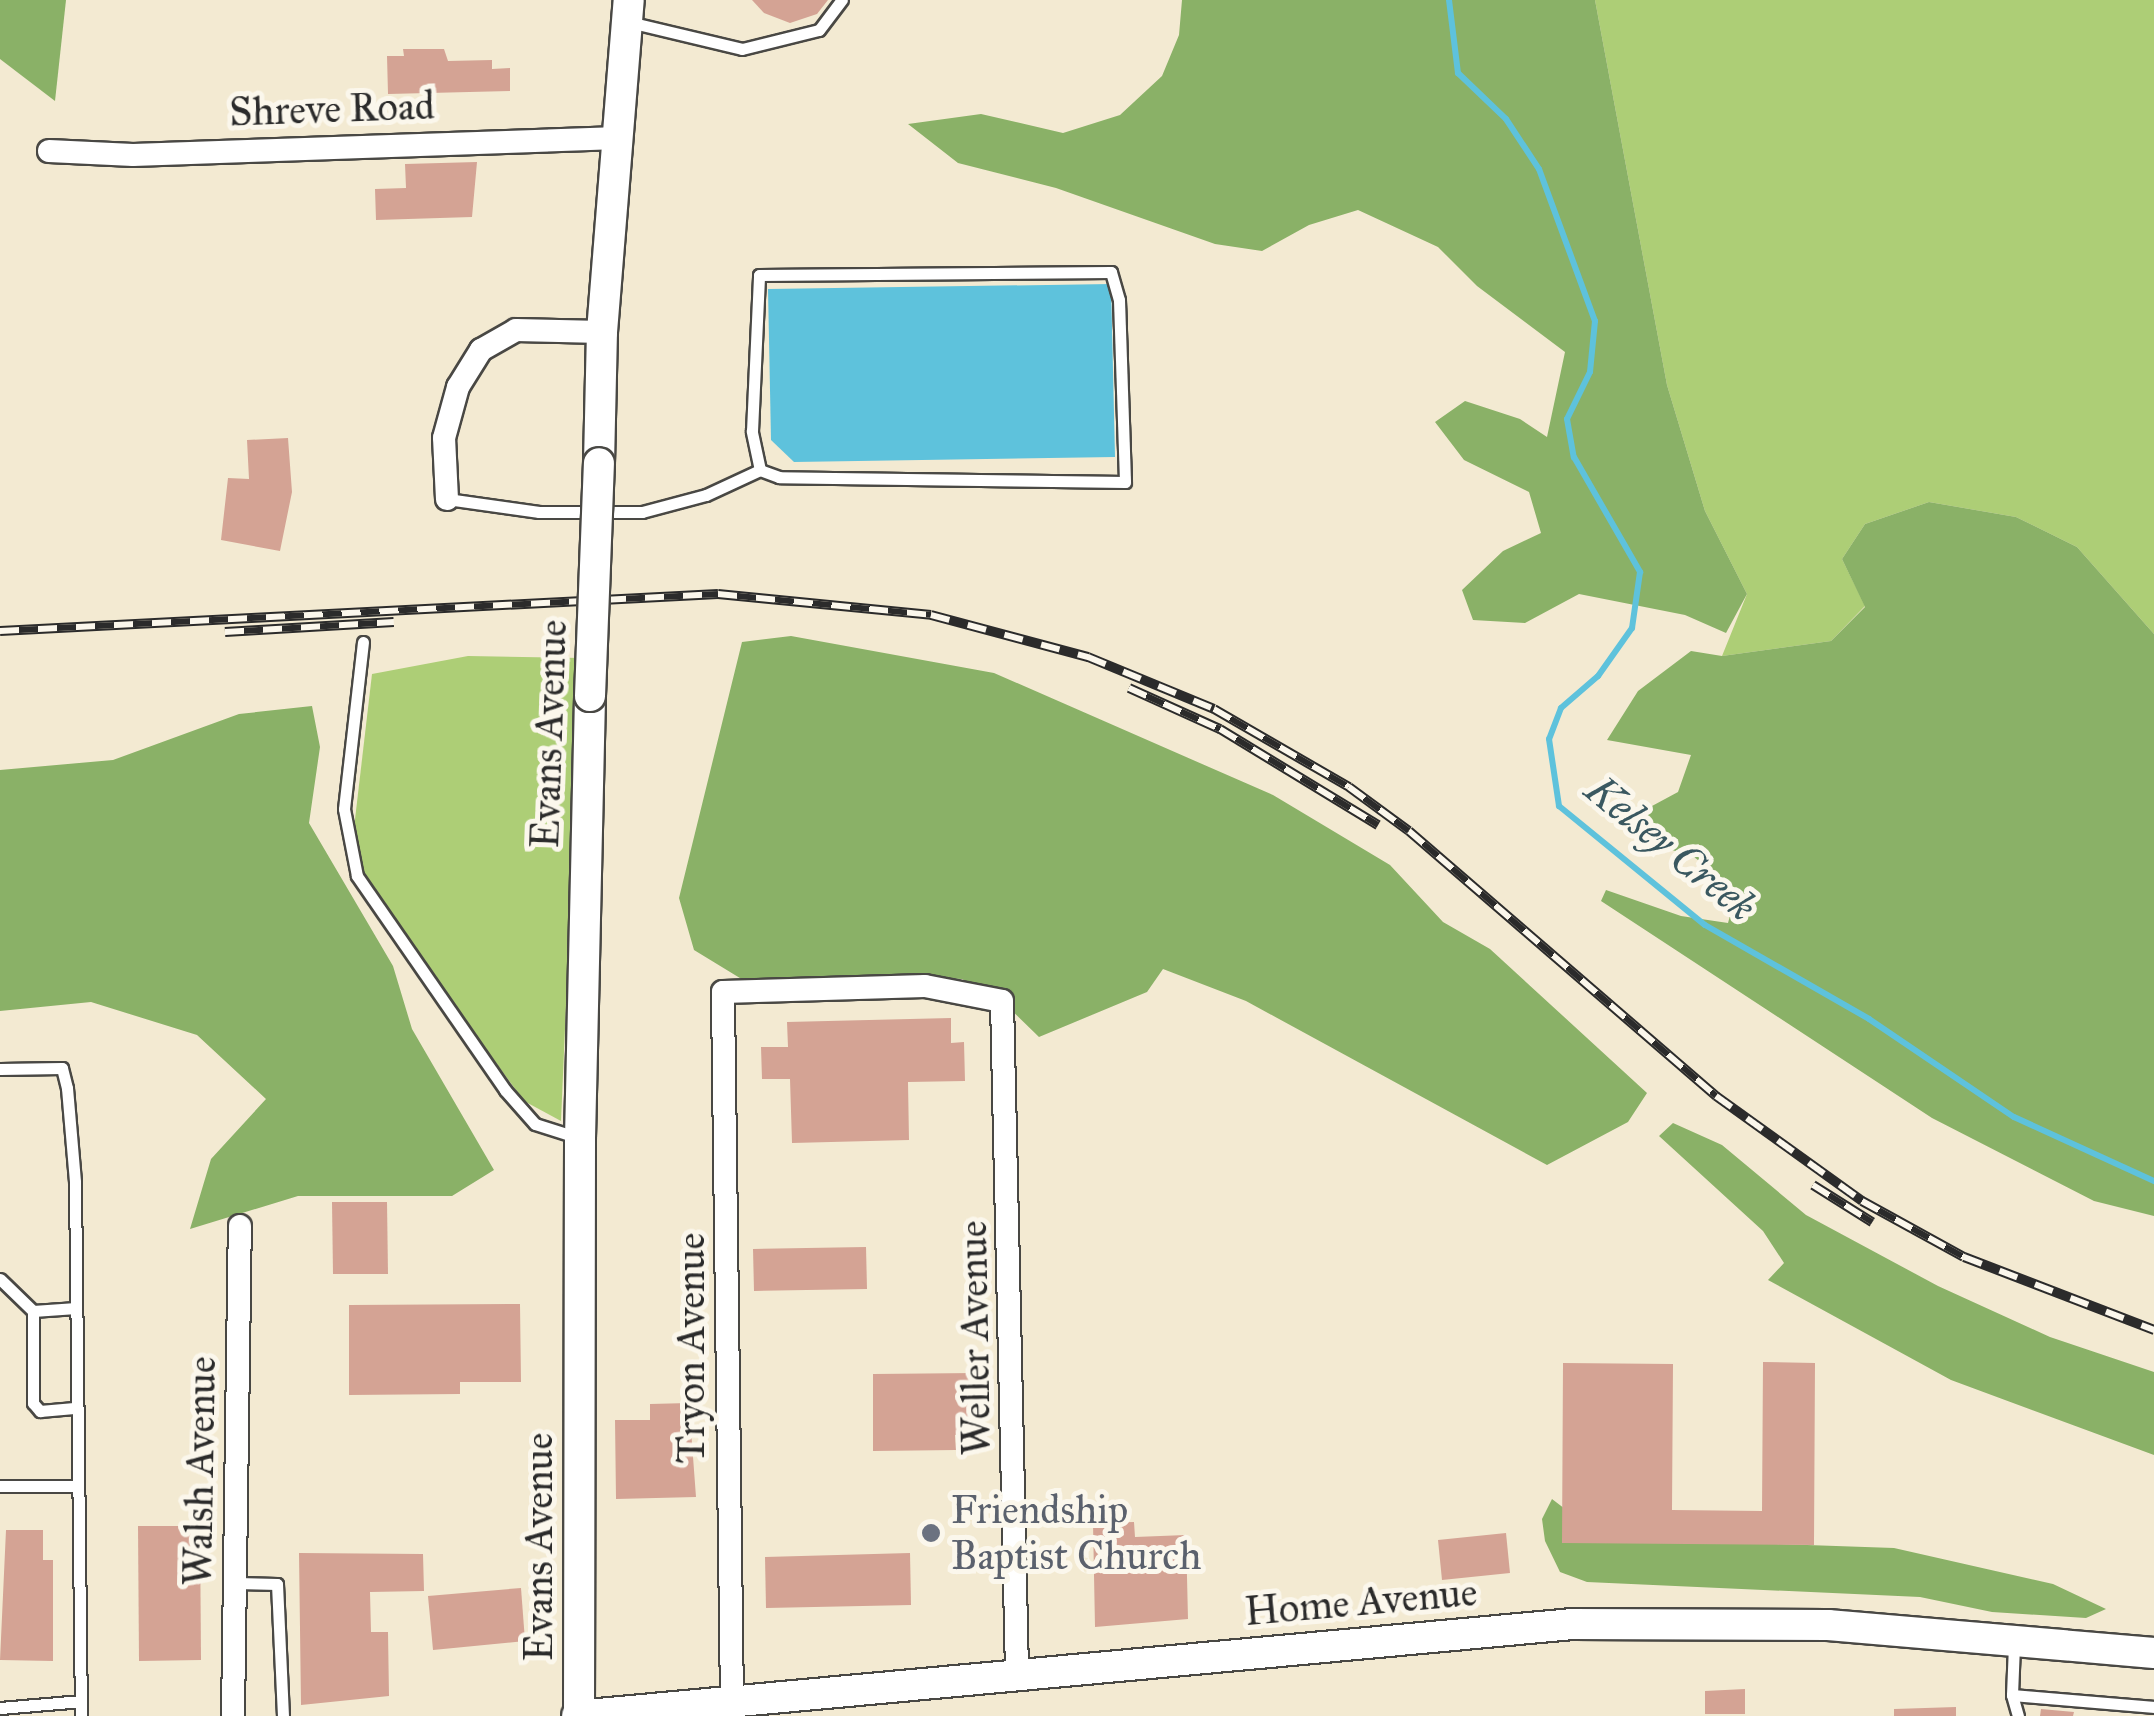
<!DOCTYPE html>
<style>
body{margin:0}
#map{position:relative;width:2154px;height:1716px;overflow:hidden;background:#f3ead2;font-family:"IM FELL Great Primer",serif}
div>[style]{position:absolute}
.green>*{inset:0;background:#adce76}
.forest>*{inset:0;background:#8ab167}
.water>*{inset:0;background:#5ec2dc}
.stream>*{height:6px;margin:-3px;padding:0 3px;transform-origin:3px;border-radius:3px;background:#5ec2dc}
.building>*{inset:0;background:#d4a394}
.roads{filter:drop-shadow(2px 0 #494844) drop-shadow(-2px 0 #494844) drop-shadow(0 2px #494844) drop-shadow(0 -2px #494844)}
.lane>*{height:11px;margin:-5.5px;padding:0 5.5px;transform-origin:5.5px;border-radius:5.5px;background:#fff}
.street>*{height:22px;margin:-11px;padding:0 11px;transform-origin:11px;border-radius:11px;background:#fff}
.secondary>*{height:30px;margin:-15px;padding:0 15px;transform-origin:15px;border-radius:15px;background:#fff}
.rail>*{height:10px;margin-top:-5px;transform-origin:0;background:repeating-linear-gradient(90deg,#fbf7ec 0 19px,#2b2b2b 0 38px);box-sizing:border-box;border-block:2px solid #2b2b2b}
.bridges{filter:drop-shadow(2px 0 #494844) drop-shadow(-2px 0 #494844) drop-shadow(0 2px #494844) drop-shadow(0 -2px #494844)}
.secondary-bridge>*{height:30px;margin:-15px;padding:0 15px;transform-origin:15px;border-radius:15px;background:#fff}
.dots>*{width:28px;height:28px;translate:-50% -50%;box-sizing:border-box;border:5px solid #fbf7ec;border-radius:50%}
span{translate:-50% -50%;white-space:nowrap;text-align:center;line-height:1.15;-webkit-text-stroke:10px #fbf7ec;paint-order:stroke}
.street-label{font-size:40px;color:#2b2b2b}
.worship-label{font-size:40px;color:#5b616d}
.left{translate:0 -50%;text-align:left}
.water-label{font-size:42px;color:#3a5860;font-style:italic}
</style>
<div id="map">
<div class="green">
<i style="clip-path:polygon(1595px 0,2154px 0,2154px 634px,2077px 547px,2016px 517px,1929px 502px,1865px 524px,1842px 559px,1865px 606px,1831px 641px,1722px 656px,1747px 594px,1705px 511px,1667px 385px)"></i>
<i style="clip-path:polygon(468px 656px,581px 658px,561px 1121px,524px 1101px,377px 901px,352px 845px,372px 674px)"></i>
</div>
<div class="forest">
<i style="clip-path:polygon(0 0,66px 0,55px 101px,0 59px)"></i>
<i style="clip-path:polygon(1182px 0,1595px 0,1667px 385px,1705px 511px,1747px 594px,1726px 633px,1685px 615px,1579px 594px,1525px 623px,1473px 620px,1462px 590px,1503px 551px,1541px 533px,1529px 492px,1464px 460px,1435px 422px,1465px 401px,1520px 419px,1547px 437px,1565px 352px,1477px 286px,1438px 247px,1358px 210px,1309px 225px,1262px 251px,1215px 244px,1056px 188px,958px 163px,908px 124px,981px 114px,1063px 133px,1120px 115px,1162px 76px,1179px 35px)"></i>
<i style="clip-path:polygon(1929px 502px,2016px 517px,2077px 547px,2154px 634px,2154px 1216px,2094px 1201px,1932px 1118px,1601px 901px,1606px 890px,1681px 916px,1728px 923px,1737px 890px,1694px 857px,1641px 840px,1639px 813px,1678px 792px,1691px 755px,1607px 740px,1638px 691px,1691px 651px,1722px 656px,1831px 641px,1865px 607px,1842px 559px,1865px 524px)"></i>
<i style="clip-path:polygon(791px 636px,994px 673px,1273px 795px,1390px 865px,1443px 922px,1490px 949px,1647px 1093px,1628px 1122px,1547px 1165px,1246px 1001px,1163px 969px,1147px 992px,1039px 1037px,1002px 1001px,962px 979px,865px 975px,753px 986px,694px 950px,679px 898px,742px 642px)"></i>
<i style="clip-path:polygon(312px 706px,320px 747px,309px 823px,393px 966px,412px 1029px,494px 1170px,452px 1196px,298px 1196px,190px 1229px,211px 1159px,266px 1099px,197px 1035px,91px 1002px,0 1011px,0 770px,113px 760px,239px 714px)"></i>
<i style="clip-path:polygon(1673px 1123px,1722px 1145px,1806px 1215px,1938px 1286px,2050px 1337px,2154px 1372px,2154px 1455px,1951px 1380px,1768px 1280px,1784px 1263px,1763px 1231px,1659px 1136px)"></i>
<i style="clip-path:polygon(1552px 1499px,1582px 1522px,1776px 1544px,1894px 1548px,2053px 1584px,2106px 1609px,2086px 1618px,1992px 1612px,1920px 1597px,1587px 1582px,1560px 1572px,1545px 1541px,1542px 1519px)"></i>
</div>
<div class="water">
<i style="clip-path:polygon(1111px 284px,1115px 457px,794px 462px,771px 440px,768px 289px)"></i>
</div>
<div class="stream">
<i style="left:1449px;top:0;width:74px;rotate:83deg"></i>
<i style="left:1458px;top:73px;width:66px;rotate:43.8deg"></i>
<i style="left:1506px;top:119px;width:60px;rotate:56.6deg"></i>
<i style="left:1539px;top:169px;width:162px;rotate:69.8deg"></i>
<i style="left:1595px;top:321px;width:51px;rotate:95.6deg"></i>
<i style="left:1590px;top:372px;width:52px;rotate:116.1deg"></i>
<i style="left:1567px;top:419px;width:39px;rotate:80deg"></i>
<i style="left:1574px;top:457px;width:133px;rotate:60.1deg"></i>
<i style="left:1640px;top:572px;width:57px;rotate:98.1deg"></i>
<i style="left:1632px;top:628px;width:59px;rotate:125.3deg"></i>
<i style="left:1598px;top:676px;width:49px;rotate:139.1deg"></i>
<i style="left:1561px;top:708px;width:33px;rotate:111deg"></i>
<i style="left:1549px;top:739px;width:68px;rotate:81.5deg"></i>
<i style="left:1559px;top:806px;width:188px;rotate:39.2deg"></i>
<i style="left:1705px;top:925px;width:189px;rotate:29.8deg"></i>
<i style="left:1869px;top:1019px;width:175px;rotate:34.1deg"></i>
<i style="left:2014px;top:1117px;width:154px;rotate:24.6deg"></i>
</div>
<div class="building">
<i style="clip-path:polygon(752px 0,828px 0,817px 14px,790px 23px,764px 13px)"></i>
<i style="clip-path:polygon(403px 49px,444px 49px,448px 61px,492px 60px,492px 69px,510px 68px,510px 91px,388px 94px,387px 56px,404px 56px)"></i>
<i style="clip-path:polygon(477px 162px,472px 217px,376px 220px,375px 189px,406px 188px,405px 164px)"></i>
<i style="clip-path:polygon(288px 438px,292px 492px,280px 551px,221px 540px,228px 478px,249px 479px,247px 440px)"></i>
<i style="clip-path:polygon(951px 1018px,951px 1043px,964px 1042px,965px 1081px,908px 1082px,909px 1140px,792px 1143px,790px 1079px,762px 1079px,761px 1047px,788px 1047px,787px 1022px)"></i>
<i style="clip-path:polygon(332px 1202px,387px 1202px,388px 1274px,333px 1274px)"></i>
<i style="clip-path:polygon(866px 1247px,867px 1289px,754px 1291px,753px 1249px)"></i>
<i style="clip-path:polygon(520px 1304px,521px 1382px,460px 1382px,460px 1394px,349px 1395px,349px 1305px)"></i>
<i style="clip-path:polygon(1763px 1362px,1815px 1363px,1814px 1545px,1562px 1543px,1563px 1363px,1673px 1364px,1672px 1510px,1762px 1511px)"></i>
<i style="clip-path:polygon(976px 1373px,977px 1435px,955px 1435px,956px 1450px,873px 1451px,873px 1374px)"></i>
<i style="clip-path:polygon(689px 1403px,696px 1497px,616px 1499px,615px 1420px,650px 1420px,650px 1404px)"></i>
<i style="clip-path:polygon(1134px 1522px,1135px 1537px,1186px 1535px,1188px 1619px,1095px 1627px,1093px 1523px)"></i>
<i style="clip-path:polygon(138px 1526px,200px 1526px,201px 1660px,139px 1661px)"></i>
<i style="clip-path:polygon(6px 1530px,43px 1530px,43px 1560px,53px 1560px,53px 1661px,0 1660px)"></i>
<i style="clip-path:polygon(1506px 1533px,1510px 1573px,1442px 1580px,1438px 1540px)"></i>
<i style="clip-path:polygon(299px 1553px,423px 1554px,424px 1591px,370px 1592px,371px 1632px,388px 1632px,389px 1696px,301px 1705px)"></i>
<i style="clip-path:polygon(910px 1553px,911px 1605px,766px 1608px,765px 1557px)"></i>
<i style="clip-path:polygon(521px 1588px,525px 1641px,433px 1650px,428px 1596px)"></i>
<i style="clip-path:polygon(1745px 1689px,1745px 1714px,1705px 1714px,1705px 1691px)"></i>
<i style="clip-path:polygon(1956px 1707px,1956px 1716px,1894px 1716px,1894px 1709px)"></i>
<i style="clip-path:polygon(2041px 1709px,2074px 1712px,2073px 1716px,2040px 1716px)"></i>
</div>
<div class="roads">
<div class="lane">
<i style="left:629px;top:22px;width:116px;rotate:13.4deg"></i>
<i style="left:742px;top:49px;width:79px;rotate:-13.9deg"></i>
<i style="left:819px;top:30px;width:38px;rotate:-53deg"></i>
<i style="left:447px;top:499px;width:93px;rotate:8deg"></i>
<i style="left:539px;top:512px;width:103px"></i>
<i style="left:642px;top:512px;width:66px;rotate:-14.9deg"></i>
<i style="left:706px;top:495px;width:60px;rotate:-24.8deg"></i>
<i style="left:760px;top:470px;width:40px;rotate:-102deg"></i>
<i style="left:752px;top:431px;width:156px;rotate:-87.4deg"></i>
<i style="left:759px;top:275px;width:352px;rotate:-0.5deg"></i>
<i style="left:1111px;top:272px;width:29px;rotate:74deg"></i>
<i style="left:1119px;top:300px;width:182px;rotate:88.1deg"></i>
<i style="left:1125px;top:482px;width:346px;rotate:-179.2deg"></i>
<i style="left:779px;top:477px;width:20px;rotate:-160deg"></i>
<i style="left:363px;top:642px;width:168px;rotate:96.5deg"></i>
<i style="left:344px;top:809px;width:68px;rotate:79deg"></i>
<i style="left:357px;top:876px;width:260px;rotate:55.3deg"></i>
<i style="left:505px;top:1090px;width:45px;rotate:48.6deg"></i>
<i style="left:535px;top:1124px;width:43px;rotate:17.6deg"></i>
<i style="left:0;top:1069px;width:62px;rotate:-0.9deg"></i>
<i style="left:62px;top:1068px;width:21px;rotate:76deg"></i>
<i style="left:67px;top:1088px;width:94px;rotate:85.1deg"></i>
<i style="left:75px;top:1182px;width:534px;rotate:89.36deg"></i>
<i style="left:0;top:1279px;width:46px;rotate:44.1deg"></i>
<i style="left:33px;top:1311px;width:43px;rotate:-4deg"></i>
<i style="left:33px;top:1311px;width:92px;rotate:90deg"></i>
<i style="left:33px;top:1403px;width:11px;rotate:49deg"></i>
<i style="left:40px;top:1411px;width:37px;rotate:-5deg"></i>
<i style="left:0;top:1486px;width:78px"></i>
<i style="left:237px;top:1583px;width:40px;rotate:1.4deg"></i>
<i style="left:277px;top:1584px;width:132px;rotate:87.4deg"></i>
<i style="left:2014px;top:1645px;width:50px;rotate:92.3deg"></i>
<i style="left:2012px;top:1695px;width:143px;rotate:4.8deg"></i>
<i style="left:2012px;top:1695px;width:22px;rotate:74deg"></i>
<i style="left:0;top:1708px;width:81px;rotate:-4.9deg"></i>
</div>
<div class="street">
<i style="left:49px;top:151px;width:84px;rotate:2.7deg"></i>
<i style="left:133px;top:155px;width:486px;rotate:-2deg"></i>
<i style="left:447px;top:499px;width:61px;rotate:-92.8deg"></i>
<i style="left:444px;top:438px;width:53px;rotate:-74.6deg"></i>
<i style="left:458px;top:387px;width:44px;rotate:-58.1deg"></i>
<i style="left:481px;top:350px;width:40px;rotate:-29.7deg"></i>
<i style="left:516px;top:330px;width:86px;rotate:1.3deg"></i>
<i style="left:732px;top:1703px;width:711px;rotate:-90.73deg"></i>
<i style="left:723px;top:992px;width:202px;rotate:-1.7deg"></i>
<i style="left:925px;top:986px;width:78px;rotate:11deg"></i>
<i style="left:1002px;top:1001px;width:672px;rotate:88.72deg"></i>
<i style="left:233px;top:1716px;width:490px;rotate:-89.2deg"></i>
</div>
<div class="secondary">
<i style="left:599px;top:463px;width:131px;rotate:-88.7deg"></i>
<i style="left:602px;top:332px;width:333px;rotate:-85.4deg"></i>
<i style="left:577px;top:1716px;width:1000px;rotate:-5.28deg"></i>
<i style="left:1573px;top:1624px;width:255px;rotate:0.2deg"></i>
<i style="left:1828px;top:1625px;width:327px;rotate:4.9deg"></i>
<i style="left:579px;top:1716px;width:578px;rotate:-89.9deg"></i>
<i style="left:580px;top:1138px;width:442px;rotate:-88.7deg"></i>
</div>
</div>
<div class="rail">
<i style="left:0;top:631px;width:719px;rotate:-2.95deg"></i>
<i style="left:718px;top:594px;width:214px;rotate:5.6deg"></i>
<i style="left:931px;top:615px;width:163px;rotate:15deg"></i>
<i style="left:1088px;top:657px;width:136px;rotate:22.4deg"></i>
<i style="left:1214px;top:709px;width:156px;rotate:30deg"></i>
<i style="left:1349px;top:787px;width:74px;rotate:36.3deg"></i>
<i style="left:1409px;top:831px;width:406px;rotate:40.8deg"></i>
<i style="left:1716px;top:1096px;width:180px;rotate:35.7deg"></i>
<i style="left:1862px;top:1201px;width:116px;rotate:28.8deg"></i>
<i style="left:1964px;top:1257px;width:204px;rotate:21deg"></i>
<i style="left:225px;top:632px;width:169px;rotate:-3.4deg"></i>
<i style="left:1129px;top:688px;width:100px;rotate:24.3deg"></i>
<i style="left:1220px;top:729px;width:185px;rotate:31.3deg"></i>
<i style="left:1813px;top:1185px;width:70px;rotate:32.1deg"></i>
</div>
<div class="bridges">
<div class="secondary-bridge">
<i style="left:590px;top:696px;width:233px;rotate:-87.8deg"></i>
</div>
</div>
<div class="dots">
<i style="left:931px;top:1533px;background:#6b7280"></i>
</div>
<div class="street-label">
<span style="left:332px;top:109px;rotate:-2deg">Shreve Road</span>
<span style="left:549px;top:734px;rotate:-88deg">Evans Avenue</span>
<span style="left:975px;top:1338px;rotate:-91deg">Weller Avenue</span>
<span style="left:691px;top:1348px;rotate:-90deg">Tryon Avenue</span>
<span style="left:200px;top:1471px;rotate:-89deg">Walsh Avenue</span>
<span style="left:539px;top:1547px;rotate:-90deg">Evans Avenue</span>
<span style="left:1361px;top:1602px;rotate:-5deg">Home Avenue</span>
</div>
<div class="worship-label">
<span class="left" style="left:951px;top:1533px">Friendship<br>Baptist Church</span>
</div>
<div class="water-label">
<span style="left:1671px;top:848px;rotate:39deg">Kelsey Creek</span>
</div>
</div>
